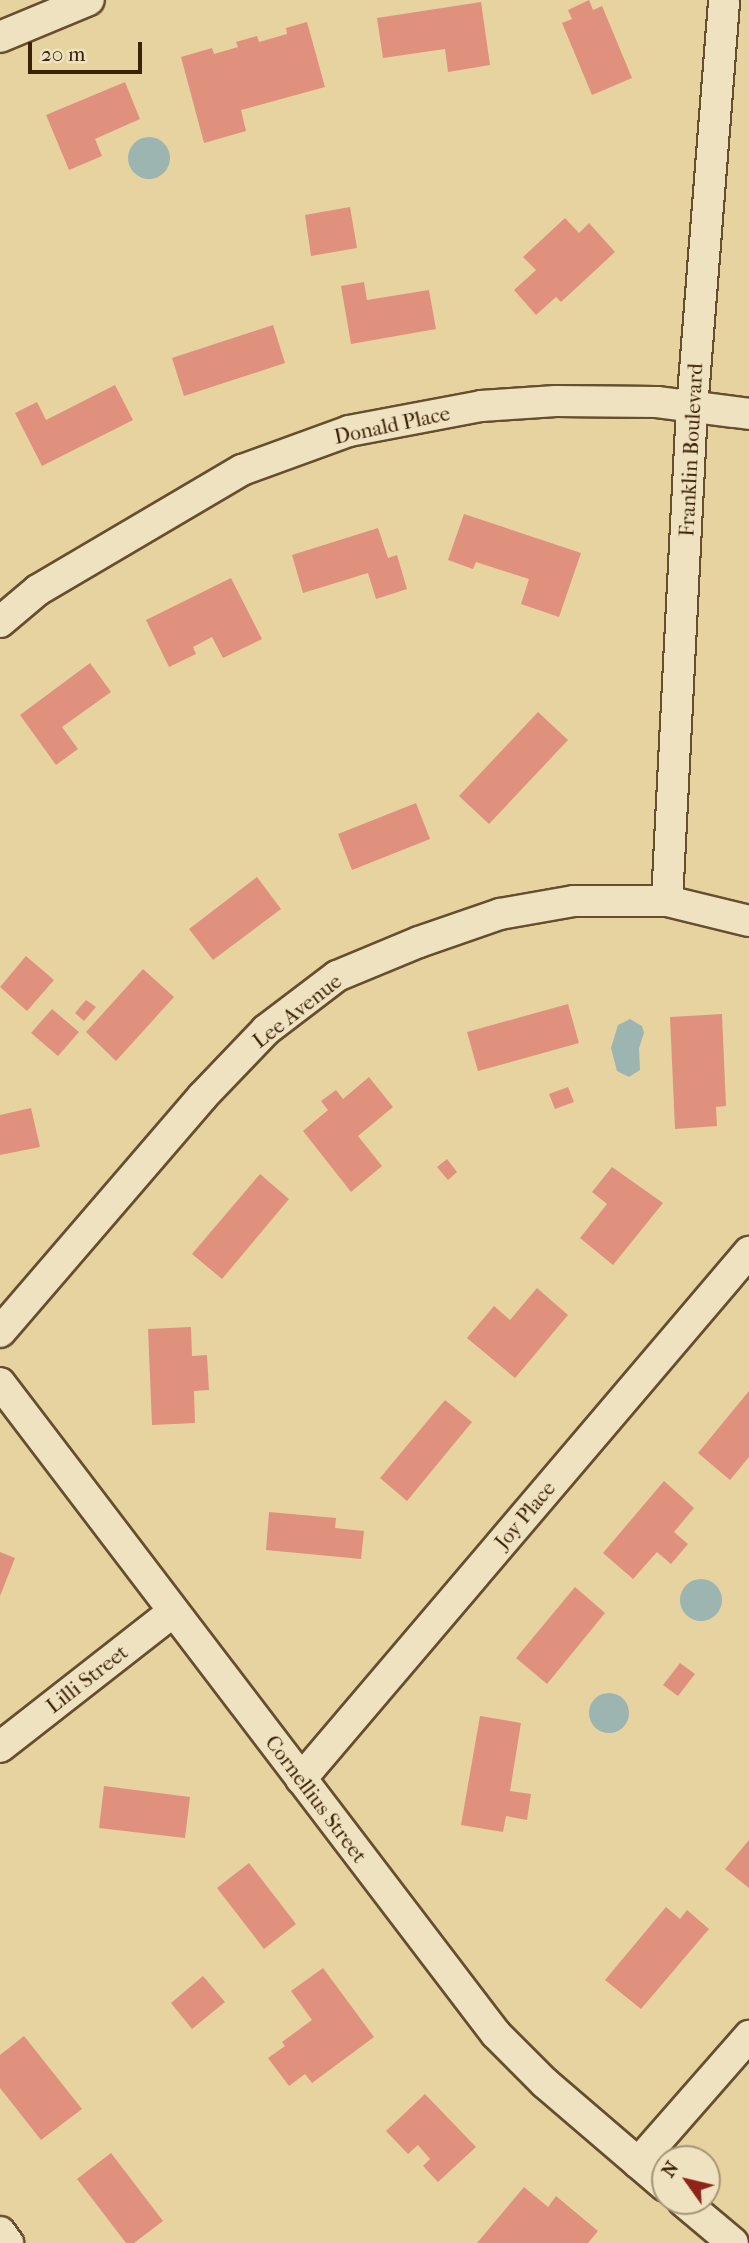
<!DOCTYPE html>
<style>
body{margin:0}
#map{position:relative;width:749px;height:2243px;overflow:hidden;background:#e6d3a0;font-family:"IM FELL French Canon",serif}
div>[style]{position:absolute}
.water>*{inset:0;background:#9cb5b1}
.round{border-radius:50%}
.building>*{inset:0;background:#e0917e}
.roads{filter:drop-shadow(2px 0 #664e2e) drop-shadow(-2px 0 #664e2e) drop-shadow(0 2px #664e2e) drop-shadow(0 -2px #664e2e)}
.minor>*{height:30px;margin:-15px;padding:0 15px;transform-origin:15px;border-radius:15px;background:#efe2c1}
span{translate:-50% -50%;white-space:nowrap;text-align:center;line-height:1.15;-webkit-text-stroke:6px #efe2c1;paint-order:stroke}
.street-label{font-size:21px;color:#3b2108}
.north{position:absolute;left:651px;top:2145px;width:70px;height:70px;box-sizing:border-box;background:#efe2c1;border:2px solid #a79577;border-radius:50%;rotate:304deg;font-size:19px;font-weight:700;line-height:28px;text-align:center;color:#3b2108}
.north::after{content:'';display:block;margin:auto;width:24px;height:32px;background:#8f2418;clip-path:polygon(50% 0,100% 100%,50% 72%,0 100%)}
.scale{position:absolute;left:28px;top:42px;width:114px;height:32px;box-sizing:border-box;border:4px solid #3b2108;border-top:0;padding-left:9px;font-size:21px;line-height:24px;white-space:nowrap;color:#3b2108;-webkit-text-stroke:5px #efe2c1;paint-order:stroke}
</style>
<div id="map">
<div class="water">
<i class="round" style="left:128px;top:137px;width:42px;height:42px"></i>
<i style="clip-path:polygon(630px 1019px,642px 1026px,644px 1033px,639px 1048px,640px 1070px,629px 1077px,617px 1071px,611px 1048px,618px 1025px)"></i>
<i class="round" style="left:680px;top:1579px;width:42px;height:42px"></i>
<i class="round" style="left:589px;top:1693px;width:40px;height:40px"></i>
</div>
<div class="building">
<i style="clip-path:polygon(589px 0,593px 10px,602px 6px,632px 78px,592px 95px,562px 23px,572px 19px,568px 10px)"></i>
<i style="clip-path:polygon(481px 2px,490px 65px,448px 72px,445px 49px,383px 58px,377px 18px)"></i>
<i style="clip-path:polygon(307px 22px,325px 87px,241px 110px,246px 131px,204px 143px,181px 57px,212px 48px,214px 54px,238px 47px,236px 42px,257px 36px,259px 42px,287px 34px,286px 28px)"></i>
<i style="clip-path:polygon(125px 82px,140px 119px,95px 139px,102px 156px,69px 170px,46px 115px)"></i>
<i style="clip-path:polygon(350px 207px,357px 248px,311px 256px,305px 215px)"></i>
<i style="clip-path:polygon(565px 218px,579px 233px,589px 223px,615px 252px,561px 302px,556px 297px,536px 315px,514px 290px,536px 270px,523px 257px)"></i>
<i style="clip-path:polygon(364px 282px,367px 300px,429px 290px,436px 329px,351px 344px,341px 286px)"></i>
<i style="clip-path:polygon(273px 325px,285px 363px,184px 396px,172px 358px)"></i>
<i style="clip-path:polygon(115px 385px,133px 420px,42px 466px,15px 413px,37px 402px,46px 420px)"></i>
<i style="clip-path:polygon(464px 514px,581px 553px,559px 617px,521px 604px,529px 579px,476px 562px,473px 569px,448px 560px)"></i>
<i style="clip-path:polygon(378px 528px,388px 558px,397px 555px,407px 589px,376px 599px,368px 573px,303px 593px,292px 555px)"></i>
<i style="clip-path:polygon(231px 578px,262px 639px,223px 658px,212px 637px,193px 647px,196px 654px,169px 667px,146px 620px)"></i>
<i style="clip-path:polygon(90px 663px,111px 692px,62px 727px,78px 749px,56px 765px,20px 715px)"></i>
<i style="clip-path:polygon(538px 712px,568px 740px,489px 824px,459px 796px)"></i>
<i style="clip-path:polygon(416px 803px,430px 839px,352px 870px,338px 834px)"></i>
<i style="clip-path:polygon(257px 877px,281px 909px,213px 960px,189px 929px)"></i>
<i style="clip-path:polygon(26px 956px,54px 980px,27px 1011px,0 987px)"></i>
<i style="clip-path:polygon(143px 969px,174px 997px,116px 1061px,86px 1032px)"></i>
<i style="clip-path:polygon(86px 1000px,96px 1007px,84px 1021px,75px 1013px)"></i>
<i style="clip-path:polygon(568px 1004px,579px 1043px,478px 1071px,467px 1032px)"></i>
<i style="clip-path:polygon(52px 1009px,79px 1032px,58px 1056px,31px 1033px)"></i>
<i style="clip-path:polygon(722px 1014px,726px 1106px,716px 1107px,717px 1126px,675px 1129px,670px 1017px)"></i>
<i style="clip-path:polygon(369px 1077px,393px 1107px,358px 1136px,382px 1166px,351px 1192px,303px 1131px,328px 1110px,321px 1101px,336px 1090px,343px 1099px)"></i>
<i style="clip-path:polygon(568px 1087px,574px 1102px,555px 1109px,549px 1094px)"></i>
<i style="clip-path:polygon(31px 1108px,40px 1147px,0 1155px,0 1115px)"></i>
<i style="clip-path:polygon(447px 1159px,457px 1172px,448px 1180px,437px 1167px)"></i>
<i style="clip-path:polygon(612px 1167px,663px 1203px,613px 1265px,580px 1238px,607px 1204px,592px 1192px)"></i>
<i style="clip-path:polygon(260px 1174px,289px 1199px,222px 1279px,192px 1254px)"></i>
<i style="clip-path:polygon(537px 1288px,568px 1315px,515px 1378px,467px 1338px,494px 1306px,510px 1320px)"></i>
<i style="clip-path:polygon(191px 1327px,192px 1356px,207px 1355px,209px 1390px,194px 1391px,195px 1423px,152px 1425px,148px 1329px)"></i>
<i style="clip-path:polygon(749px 1391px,749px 1457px,730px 1480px,698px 1453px)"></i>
<i style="clip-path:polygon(445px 1400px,472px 1422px,407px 1501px,380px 1478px)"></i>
<i style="clip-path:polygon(664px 1481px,694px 1508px,674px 1532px,688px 1544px,671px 1564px,657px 1552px,633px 1579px,603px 1553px)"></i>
<i style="clip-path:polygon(269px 1512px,336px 1518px,335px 1528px,364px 1531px,361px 1559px,266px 1550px)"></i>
<i style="clip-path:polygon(0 1552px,15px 1558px,0 1596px)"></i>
<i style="clip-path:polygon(575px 1587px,605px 1613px,547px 1684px,516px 1658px)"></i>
<i style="clip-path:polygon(680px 1663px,695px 1674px,678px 1696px,663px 1685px)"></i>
<i style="clip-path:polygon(480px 1716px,521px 1723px,510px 1791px,531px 1794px,527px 1820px,506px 1816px,503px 1832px,461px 1825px)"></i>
<i style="clip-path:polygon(104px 1786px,190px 1797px,185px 1838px,99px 1828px)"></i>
<i style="clip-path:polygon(749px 1840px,749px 1888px,725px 1869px)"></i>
<i style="clip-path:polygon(249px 1863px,296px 1924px,264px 1949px,217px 1888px)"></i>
<i style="clip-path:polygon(666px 1907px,680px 1919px,687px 1910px,709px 1929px,641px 2009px,605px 1980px)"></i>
<i style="clip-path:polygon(323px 1968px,374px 2037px,312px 2083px,305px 2074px,289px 2086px,268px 2058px,285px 2046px,282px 2042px,312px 2020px,291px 1991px)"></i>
<i style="clip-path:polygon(203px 1976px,225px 2002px,192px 2029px,171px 2003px)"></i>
<i style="clip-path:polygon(24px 2036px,82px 2109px,41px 2140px,0 2088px,0 2055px)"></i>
<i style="clip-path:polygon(425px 2094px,476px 2147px,438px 2182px,423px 2166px,430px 2159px,418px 2145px,408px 2154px,386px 2131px)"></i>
<i style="clip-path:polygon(111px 2153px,163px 2221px,134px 2243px,126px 2243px,77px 2179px)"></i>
<i style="clip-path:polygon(524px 2187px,548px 2207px,556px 2196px,598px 2231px,588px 2243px,477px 2243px)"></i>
</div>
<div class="roads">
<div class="minor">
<i style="left:0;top:37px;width:96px;rotate:-22.6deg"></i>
<i style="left:0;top:622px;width:50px;rotate:-40.1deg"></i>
<i style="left:38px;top:590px;width:237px;rotate:-30.5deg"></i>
<i style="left:242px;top:470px;width:114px;rotate:-20deg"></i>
<i style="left:349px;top:431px;width:134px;rotate:-10.7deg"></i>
<i style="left:481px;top:406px;width:75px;rotate:-3.8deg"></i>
<i style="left:556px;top:401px;width:101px;rotate:0.6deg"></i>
<i style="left:657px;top:402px;width:93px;rotate:7.4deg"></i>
<i style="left:667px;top:901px;width:493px;rotate:-87.1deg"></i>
<i style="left:692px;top:409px;width:410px;rotate:-85.5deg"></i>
<i style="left:0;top:1332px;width:310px;rotate:-49.3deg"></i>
<i style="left:202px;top:1097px;width:93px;rotate:-46.3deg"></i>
<i style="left:266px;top:1030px;width:89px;rotate:-37.3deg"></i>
<i style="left:337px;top:976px;width:89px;rotate:-22.5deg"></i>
<i style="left:419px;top:942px;width:86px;rotate:-19.1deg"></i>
<i style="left:500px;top:914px;width:75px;rotate:-10deg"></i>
<i style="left:574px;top:901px;width:93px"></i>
<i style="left:667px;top:901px;width:84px;rotate:13.7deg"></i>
<i style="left:0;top:1383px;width:818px;rotate:52.7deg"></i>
<i style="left:496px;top:2034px;width:69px;rotate:45deg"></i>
<i style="left:545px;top:2083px;width:158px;rotate:40.6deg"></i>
<i style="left:0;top:1747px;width:219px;rotate:-38deg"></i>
<i style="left:301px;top:1779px;width:692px;rotate:-49.63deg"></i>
<i style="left:638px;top:2163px;width:169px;rotate:-48.8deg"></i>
<i style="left:683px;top:2201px;width:65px;rotate:40deg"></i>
<i style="left:0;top:2232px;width:14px;rotate:54deg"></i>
</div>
</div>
<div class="street-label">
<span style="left:392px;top:425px;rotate:-12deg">Donald Place</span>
<span style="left:691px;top:450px;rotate:-87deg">Franklin Boulevard</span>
<span style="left:297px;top:1011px;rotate:-38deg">Lee Avenue</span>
<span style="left:525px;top:1515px;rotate:-50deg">Joy Place</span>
<span style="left:87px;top:1679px;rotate:-38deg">Lilli Street</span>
<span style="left:316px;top:1799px;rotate:53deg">Cornellius Street</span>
</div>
<div class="north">N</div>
<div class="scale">20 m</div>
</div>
